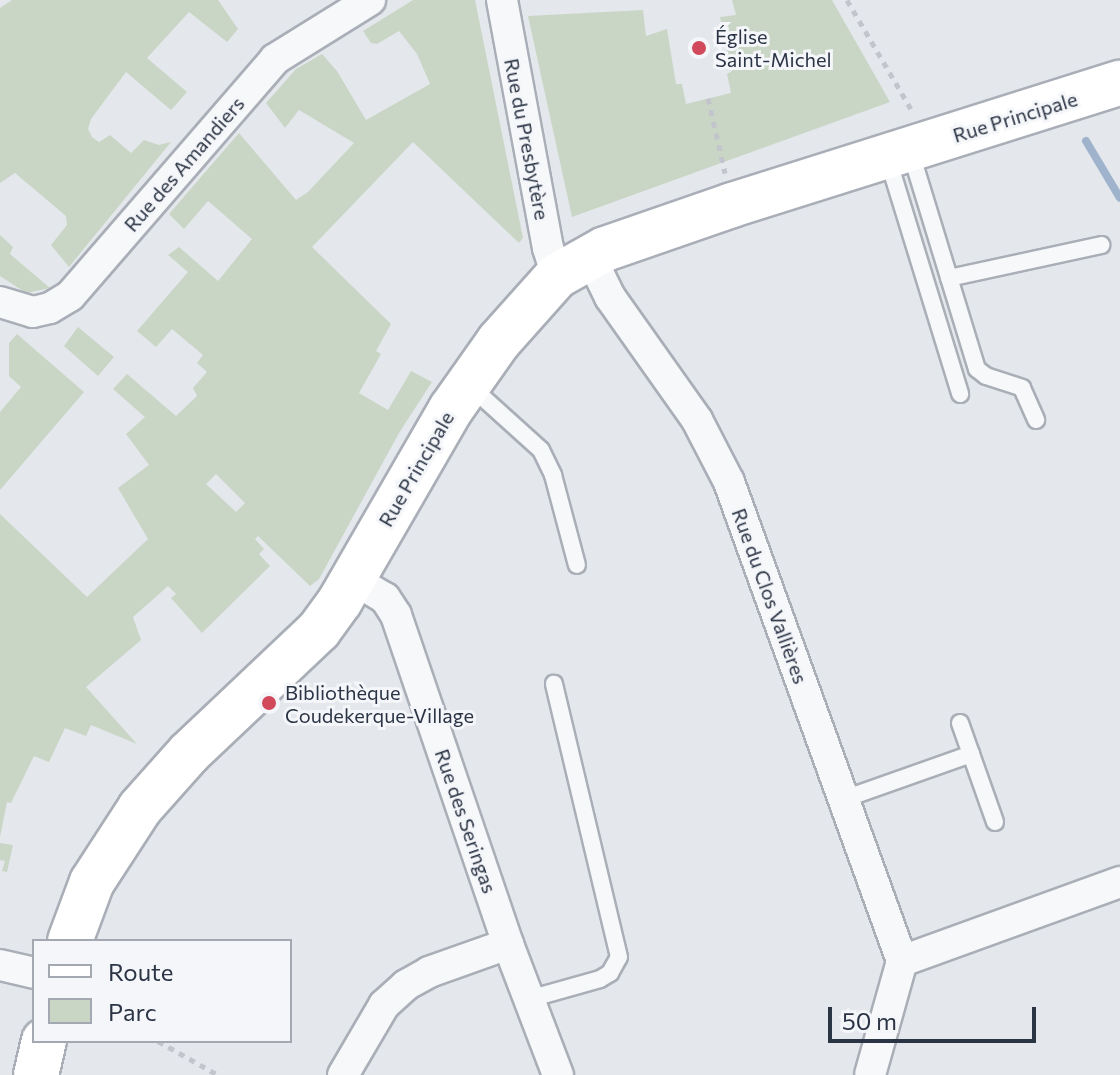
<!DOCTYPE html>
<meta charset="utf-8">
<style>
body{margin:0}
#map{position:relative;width:1120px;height:1075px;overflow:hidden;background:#e4e7ec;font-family:Commissioner,sans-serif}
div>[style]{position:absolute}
.green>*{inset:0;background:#c9d6c5}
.stream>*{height:8px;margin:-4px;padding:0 4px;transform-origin:4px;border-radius:4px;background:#9fb4cc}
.path>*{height:5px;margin-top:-2.5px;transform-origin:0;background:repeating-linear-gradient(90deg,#c2c5cb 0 6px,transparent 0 12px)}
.roads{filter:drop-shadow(2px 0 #a9aeb7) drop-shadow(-2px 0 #a9aeb7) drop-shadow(0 2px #a9aeb7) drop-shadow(0 -2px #a9aeb7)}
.lane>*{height:16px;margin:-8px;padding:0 8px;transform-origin:8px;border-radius:8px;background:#f7f8fa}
.street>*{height:30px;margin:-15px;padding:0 15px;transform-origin:15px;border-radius:15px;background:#f7f8fa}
.secondary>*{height:44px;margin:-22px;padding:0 22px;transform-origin:22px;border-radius:22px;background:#fff}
.dots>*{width:22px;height:22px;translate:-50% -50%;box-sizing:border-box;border:4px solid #f4f6f9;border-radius:50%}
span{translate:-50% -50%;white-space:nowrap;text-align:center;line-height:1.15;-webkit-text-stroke:6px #f4f6f9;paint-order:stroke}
.poi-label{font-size:20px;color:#2b3445}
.left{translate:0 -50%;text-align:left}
.street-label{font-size:20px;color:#2b3445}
.legend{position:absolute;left:32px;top:939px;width:260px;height:104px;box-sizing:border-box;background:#f4f6f9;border:2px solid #a4a8b1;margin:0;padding:10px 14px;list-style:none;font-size:24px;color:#2b3445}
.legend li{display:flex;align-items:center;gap:16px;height:40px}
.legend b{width:40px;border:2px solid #a4a8b1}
.scale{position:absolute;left:828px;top:1007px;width:208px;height:36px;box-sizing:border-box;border:4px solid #2b3445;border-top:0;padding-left:10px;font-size:24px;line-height:28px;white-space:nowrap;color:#2b3445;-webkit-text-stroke:6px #f4f6f9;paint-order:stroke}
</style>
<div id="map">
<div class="green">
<i style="clip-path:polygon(12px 0,218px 0,238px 29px,227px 42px,189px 12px,147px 58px,187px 92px,171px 110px,126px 72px,91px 119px,88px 129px,92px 137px,99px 142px,110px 135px,131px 153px,144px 140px,159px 145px,171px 142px,69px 267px,51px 245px,67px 225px,66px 216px,15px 173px,0 183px,0 8px)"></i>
<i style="clip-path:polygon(evenodd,413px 0,475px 0,523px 238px,519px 243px,413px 142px,312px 247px,391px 324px,376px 351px,381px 354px,359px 393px,388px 410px,411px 371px,432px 382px,399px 433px,319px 579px,310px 586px,258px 536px,255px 539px,264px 549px,259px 554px,270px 566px,202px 633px,171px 598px,176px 594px,168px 586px,133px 617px,141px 640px,86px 687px,137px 744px,91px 725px,86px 736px,65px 728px,49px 762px,34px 756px,11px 803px,7px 802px,0 837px,0 514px,87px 597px,148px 539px,118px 488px,149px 465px,126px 434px,145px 417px,113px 389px,127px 374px,176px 416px,197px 396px,193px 388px,207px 372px,197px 363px,203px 355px,172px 329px,156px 347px,137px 331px,188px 272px,168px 255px,179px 247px,218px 281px,252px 239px,208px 201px,184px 229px,169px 214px,239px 133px,296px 200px,308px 192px,354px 143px,299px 110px,285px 128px,266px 103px,296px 69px,322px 54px,337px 71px,366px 120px,430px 84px,417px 54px,399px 31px,377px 44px,371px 43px,363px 31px,413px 0,216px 474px,245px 503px,236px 512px,206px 484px,216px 474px)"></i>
<i style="clip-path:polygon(732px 0,832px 0,890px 102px,572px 217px,528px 16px,643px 10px,646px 36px,667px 29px,676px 84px,682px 84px,686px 104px,731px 93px,727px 74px,732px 71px,720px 17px,736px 15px)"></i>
<i style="clip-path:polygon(0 235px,13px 247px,10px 254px,50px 288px,26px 293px,0 276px)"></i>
<i style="clip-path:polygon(78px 327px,114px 357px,98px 376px,64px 346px)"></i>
<i style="clip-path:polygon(17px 334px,84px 392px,0 490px,0 412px,21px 387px,9px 376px,9px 343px)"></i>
<i style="clip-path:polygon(0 843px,13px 845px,7px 872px,2px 871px,5px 861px,0 860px)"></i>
</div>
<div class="stream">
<i style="left:1086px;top:141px;width:66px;rotate:59.2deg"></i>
</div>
<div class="path">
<i style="left:847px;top:0;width:132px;rotate:59.6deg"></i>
<i style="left:708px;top:98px;width:77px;rotate:77.2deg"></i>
<i style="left:158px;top:1041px;width:69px;rotate:29.5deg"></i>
</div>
<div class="roads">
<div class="lane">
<i style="left:910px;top:150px;width:229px;rotate:73deg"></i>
<i style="left:977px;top:369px;width:11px;rotate:38deg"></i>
<i style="left:986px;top:376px;width:38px;rotate:18deg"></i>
<i style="left:1022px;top:388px;width:35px;rotate:66deg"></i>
<i style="left:887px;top:156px;width:249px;rotate:72.9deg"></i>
<i style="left:949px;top:278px;width:156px;rotate:-12.2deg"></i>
<i style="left:469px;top:385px;width:97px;rotate:42.1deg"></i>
<i style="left:541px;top:450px;width:28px;rotate:64deg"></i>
<i style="left:553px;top:475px;width:93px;rotate:75.1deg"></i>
<i style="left:960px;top:723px;width:105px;rotate:70.5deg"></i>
<i style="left:844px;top:799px;width:135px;rotate:-19.5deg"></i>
<i style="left:529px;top:999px;width:74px;rotate:-15.7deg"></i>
<i style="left:600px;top:979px;width:12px;rotate:-31deg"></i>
<i style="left:610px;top:973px;width:18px;rotate:-61deg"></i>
<i style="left:619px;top:957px;width:281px;rotate:-103.4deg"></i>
</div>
<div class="street">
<i style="left:502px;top:0;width:252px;rotate:79.5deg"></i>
<i style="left:548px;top:248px;width:29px;rotate:72deg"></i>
<i style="left:590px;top:256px;width:46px;rotate:64deg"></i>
<i style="left:610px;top:297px;width:151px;rotate:54.7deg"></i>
<i style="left:697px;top:420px;width:70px;rotate:62.7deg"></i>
<i style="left:729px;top:482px;width:509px;rotate:70.14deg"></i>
<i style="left:902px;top:961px;width:118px;rotate:105.7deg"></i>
<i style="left:0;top:302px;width:34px;rotate:17deg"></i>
<i style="left:33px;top:312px;width:17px;rotate:-13deg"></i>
<i style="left:50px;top:308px;width:23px;rotate:-31deg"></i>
<i style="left:70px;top:296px;width:313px;rotate:-49.1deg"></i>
<i style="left:275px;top:59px;width:112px;rotate:-31.8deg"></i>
<i style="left:353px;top:579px;width:37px;rotate:31deg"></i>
<i style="left:385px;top:598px;width:20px;rotate:57deg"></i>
<i style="left:396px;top:615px;width:348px;rotate:71.2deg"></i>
<i style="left:508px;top:944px;width:140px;rotate:69.1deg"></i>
<i style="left:902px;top:961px;width:232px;rotate:-19.9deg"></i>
<i style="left:0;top:965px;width:35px;rotate:13deg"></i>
<i style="left:343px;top:1075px;width:81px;rotate:-59.6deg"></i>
<i style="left:384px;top:1005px;width:30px;rotate:-42deg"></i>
<i style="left:406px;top:985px;width:26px;rotate:-29deg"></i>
<i style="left:429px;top:972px;width:84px;rotate:-19.5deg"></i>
</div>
<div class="secondary">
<i style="left:70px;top:941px;width:63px;rotate:-69.6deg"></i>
<i style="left:92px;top:882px;width:88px;rotate:-57deg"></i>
<i style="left:140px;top:808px;width:74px;rotate:-48.3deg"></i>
<i style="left:189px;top:753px;width:179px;rotate:-43.4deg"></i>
<i style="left:319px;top:630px;width:36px;rotate:-54deg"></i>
<i style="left:340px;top:601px;width:222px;rotate:-60deg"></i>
<i style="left:451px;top:409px;width:83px;rotate:-54.8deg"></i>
<i style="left:499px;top:341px;width:87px;rotate:-48.3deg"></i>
<i style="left:557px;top:276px;width:55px;rotate:-29.4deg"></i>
<i style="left:605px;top:249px;width:134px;rotate:-19.1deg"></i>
<i style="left:732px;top:205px;width:407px;rotate:-17.5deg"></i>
<i style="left:36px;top:1075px;width:35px;rotate:-77deg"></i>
</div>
</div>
<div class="dots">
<i style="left:699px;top:48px;background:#d1495b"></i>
<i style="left:269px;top:703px;background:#d1495b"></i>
</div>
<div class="poi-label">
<span class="left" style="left:715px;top:48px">Église<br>Saint-Michel</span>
<span class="left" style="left:285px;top:704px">Bibliothèque<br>Coudekerque-Village</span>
</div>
<div class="street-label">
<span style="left:1015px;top:117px;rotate:-17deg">Rue Principale</span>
<span style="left:527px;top:139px;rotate:79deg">Rue du Presbytère</span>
<span style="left:184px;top:164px;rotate:-49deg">Rue des Amandiers</span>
<span style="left:416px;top:469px;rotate:-60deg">Rue Principale</span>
<span style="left:770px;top:596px;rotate:70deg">Rue du Clos Vallières</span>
<span style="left:466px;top:821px;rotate:71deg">Rue des Seringas</span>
</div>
<ul class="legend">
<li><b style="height:10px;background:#fff"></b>Route</li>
<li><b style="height:22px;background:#c9d6c5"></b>Parc</li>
</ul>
<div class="scale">50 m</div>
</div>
